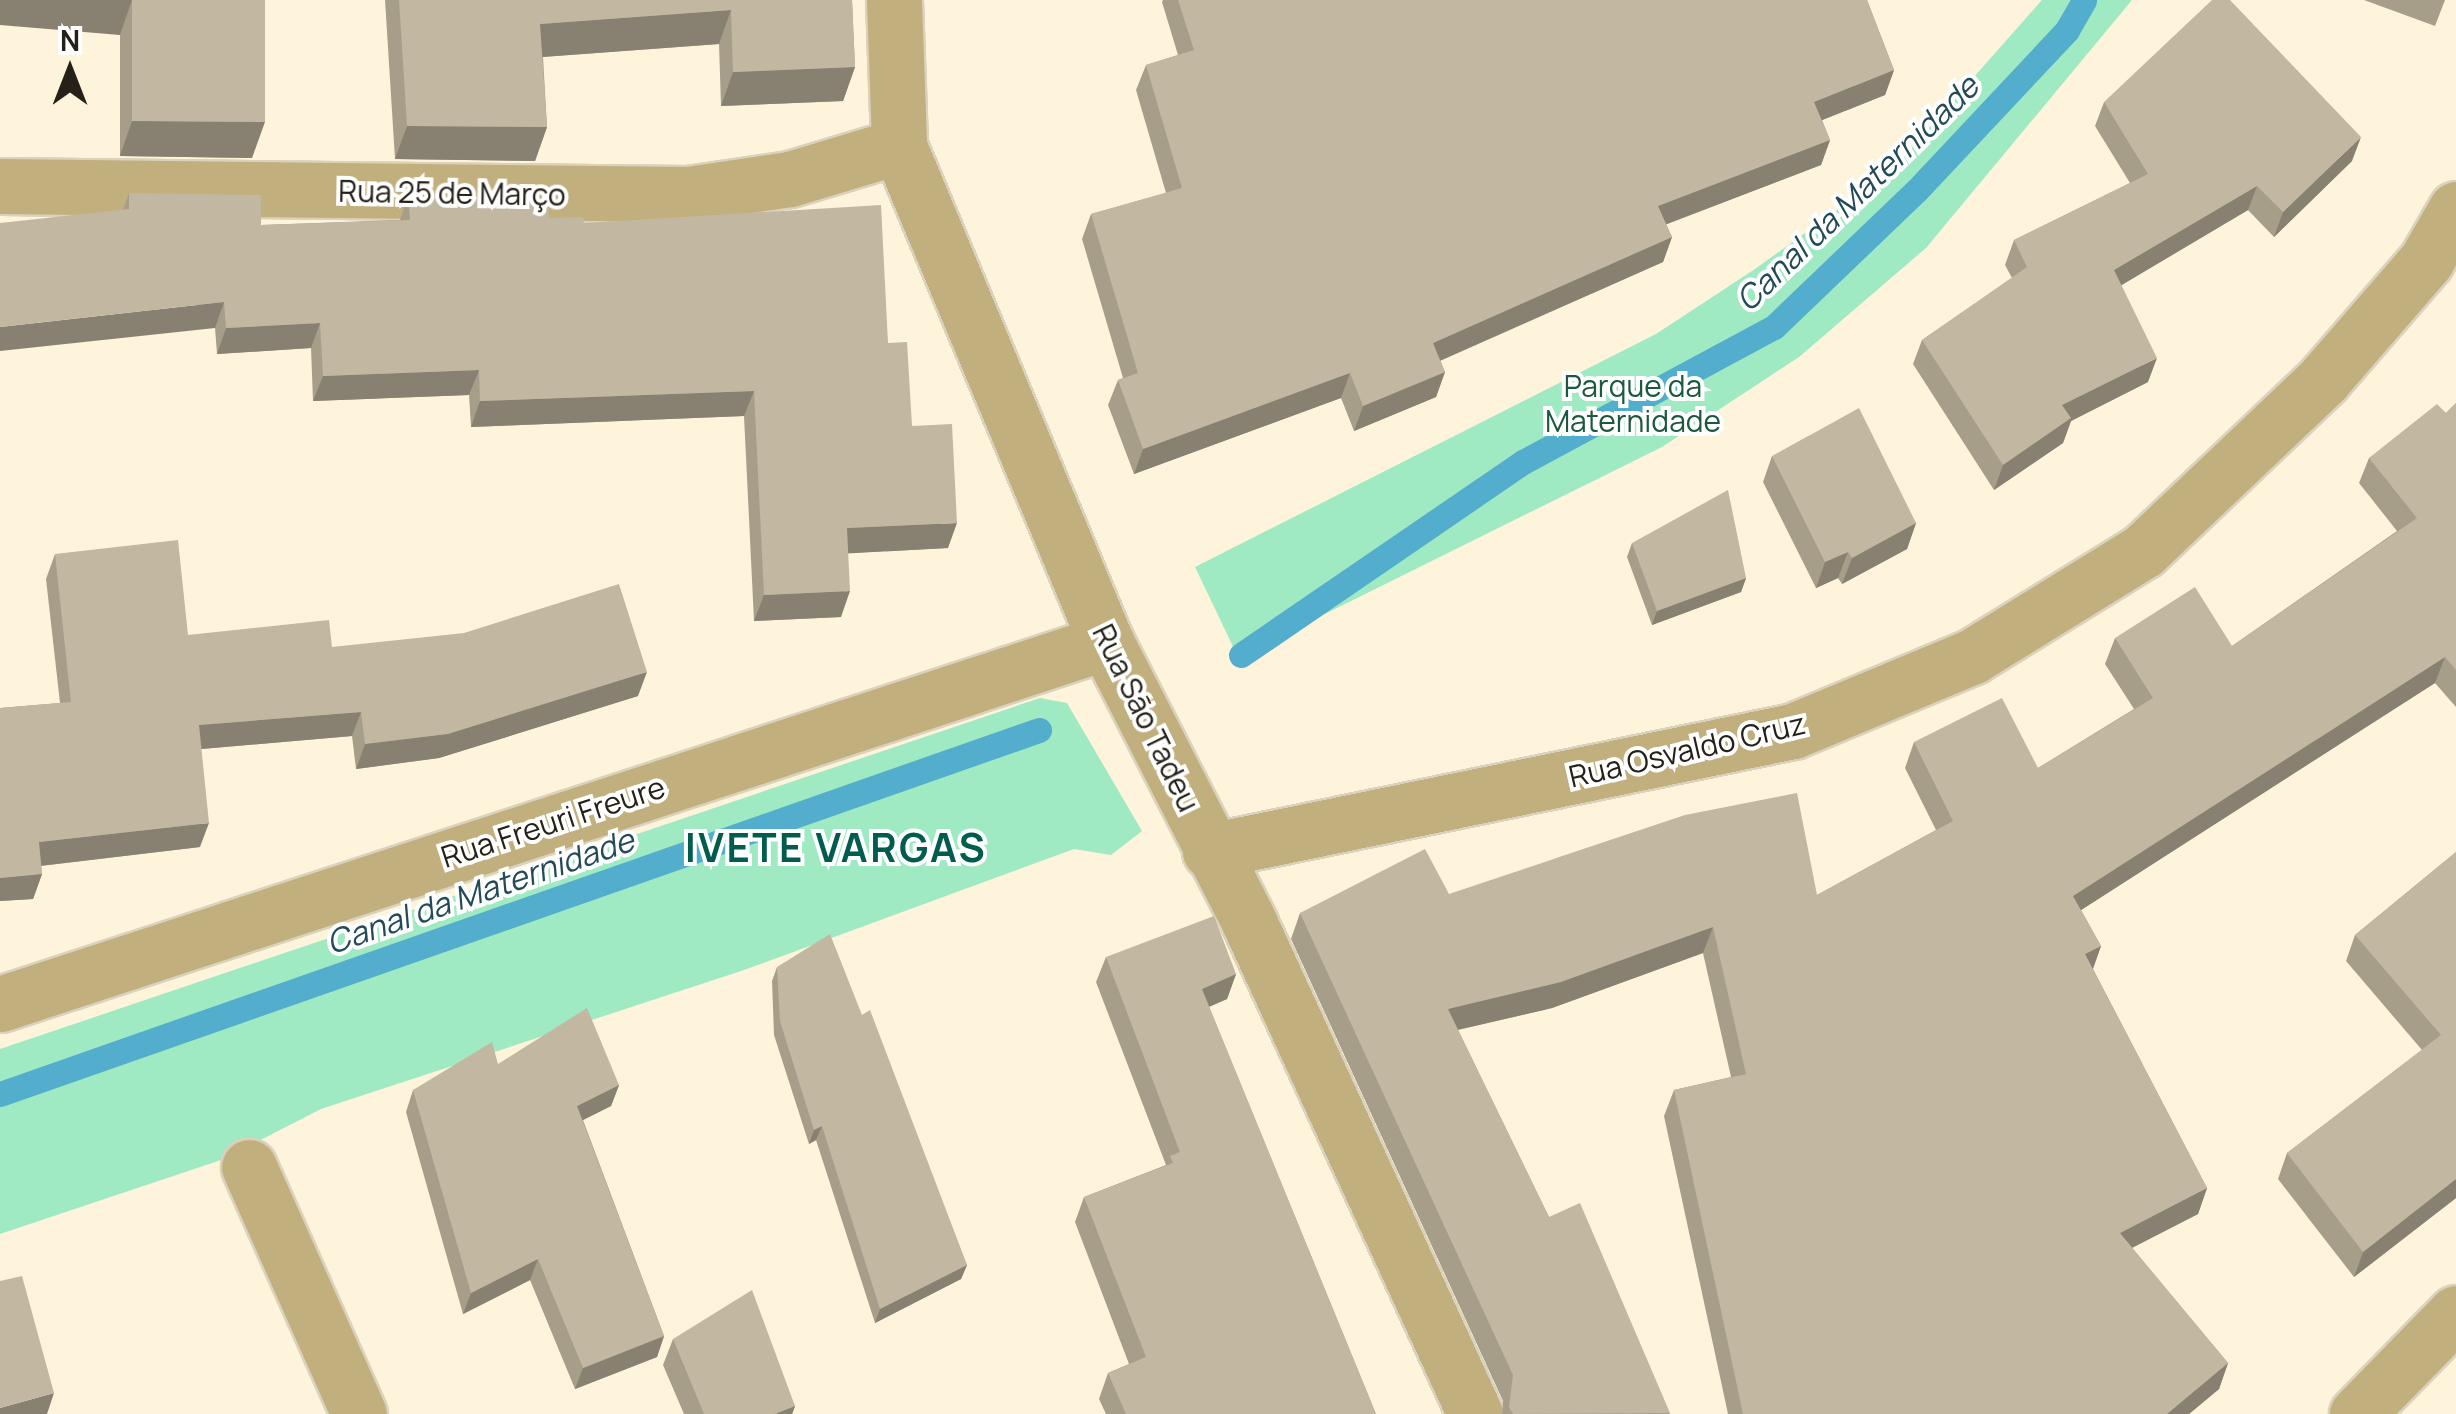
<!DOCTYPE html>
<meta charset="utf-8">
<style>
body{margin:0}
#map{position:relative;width:2456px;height:1414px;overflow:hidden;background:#fef4dc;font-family:Manrope,sans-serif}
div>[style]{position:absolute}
.green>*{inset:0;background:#9fe9c3}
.stream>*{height:25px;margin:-12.5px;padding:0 12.5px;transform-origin:12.5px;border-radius:12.5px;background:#53adcc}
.roads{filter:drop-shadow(2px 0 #dbd2bd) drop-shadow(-2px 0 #dbd2bd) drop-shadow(0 2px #dbd2bd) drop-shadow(0 -2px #dbd2bd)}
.minor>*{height:55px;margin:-27.5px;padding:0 27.5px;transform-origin:27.5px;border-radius:27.5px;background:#c1af7d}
.wall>*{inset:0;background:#a79e8a}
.shaded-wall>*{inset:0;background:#888171}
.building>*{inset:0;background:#c2b8a1}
span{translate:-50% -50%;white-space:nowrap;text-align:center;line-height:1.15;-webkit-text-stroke:8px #fff;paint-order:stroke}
.street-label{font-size:30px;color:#252118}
.park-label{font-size:30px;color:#1b583e}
.water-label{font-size:32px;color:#224a58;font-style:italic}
.district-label{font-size:40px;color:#005c4c;font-weight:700;letter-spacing:2.5px}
.north{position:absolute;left:20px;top:20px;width:100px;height:100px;-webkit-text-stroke:8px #fff;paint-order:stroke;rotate:0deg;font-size:28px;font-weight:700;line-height:40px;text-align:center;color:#252118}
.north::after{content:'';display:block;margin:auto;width:35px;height:45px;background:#252118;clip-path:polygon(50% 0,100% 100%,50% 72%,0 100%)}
</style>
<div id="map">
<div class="green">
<i style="clip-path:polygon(2042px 0,2132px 0,1926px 248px,1799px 357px,1662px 447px,1238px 657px,1195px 567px,1656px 334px,1755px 269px,1890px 172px)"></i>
<i style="clip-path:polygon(1040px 698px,1067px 703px,1142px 831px,1111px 855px,1074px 849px,744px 970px,321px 1109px,221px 1160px,0 1234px,0 1049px)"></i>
</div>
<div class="stream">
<i style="left:1241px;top:655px;width:342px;rotate:-34.4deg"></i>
<i style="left:1523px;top:462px;width:285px;rotate:-28.3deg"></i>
<i style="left:1774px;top:327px;width:198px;rotate:-43.8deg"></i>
<i style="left:1917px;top:190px;width:219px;rotate:-46.8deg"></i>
<i style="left:2067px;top:30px;width:34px;rotate:-60deg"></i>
<i style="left:0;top:1094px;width:1101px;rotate:-19.31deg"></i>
</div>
<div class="roads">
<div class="minor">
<i style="left:894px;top:0;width:146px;rotate:88deg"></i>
<i style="left:899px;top:146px;width:537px;rotate:67.35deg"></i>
<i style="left:1106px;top:642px;width:317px;rotate:62.9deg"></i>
<i style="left:1250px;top:924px;width:539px;rotate:65.34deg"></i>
<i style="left:0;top:186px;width:688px;rotate:0.67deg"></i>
<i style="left:688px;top:194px;width:103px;rotate:-8.4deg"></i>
<i style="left:790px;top:179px;width:114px;rotate:-16.8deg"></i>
<i style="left:1210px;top:851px;width:595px;rotate:-11.63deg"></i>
<i style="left:1793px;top:731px;width:195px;rotate:-22.6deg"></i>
<i style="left:1973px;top:656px;width:200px;rotate:-31.7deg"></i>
<i style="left:2143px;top:551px;width:248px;rotate:-43.5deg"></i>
<i style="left:2323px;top:380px;width:157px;rotate:-49.1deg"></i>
<i style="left:2426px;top:261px;width:60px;rotate:-60deg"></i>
<i style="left:0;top:1004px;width:1164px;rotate:-18.12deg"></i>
<i style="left:249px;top:1167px;width:270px;rotate:66deg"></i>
<i style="left:2357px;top:1414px;width:141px;rotate:-45.6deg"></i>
</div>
</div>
<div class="wall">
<i style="clip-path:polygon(0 0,265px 0,252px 158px,120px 156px,120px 35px)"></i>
<i style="clip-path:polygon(385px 0,852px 0,855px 67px,843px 101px,721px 106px,719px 44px,543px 57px,547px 127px,535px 161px,395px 159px)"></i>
<i style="clip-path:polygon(1163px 0,1867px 0,1894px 70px,1885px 95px,1822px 120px,1830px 140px,1821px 165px,1666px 224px,1672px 237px,1663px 262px,1440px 360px,1445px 372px,1436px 397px,1354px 431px,1341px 398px,1134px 474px,1108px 405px,1118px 380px,1123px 378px,1082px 239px,1091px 214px,1166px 193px,1136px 90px,1146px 65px,1178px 55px,1162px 2px)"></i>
<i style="clip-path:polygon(2364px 0,2445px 0,2435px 26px)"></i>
<i style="clip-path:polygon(2104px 102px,2352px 161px,2274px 237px,2248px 210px,2121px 285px,2148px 382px,2071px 421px,2063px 443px,1994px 490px,1913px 364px,1922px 340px,2012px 278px,2005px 265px,2014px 240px,2130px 183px,2095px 126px)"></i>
<i style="clip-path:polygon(129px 193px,261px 225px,400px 220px,408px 196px,584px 223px,888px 343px,948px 548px,848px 553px,841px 617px,754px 621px,744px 416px,471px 427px,469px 395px,313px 401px,311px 348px,217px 354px,215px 328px,123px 210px)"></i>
<i style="clip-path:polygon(2456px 403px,2456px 707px,2435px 683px,2081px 910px,2101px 946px,2093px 969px,2207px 1188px,2198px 1214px,2132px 1248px,2228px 1363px,2219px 1389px,2189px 1414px,1728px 1414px,1664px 1116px,1674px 1090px,1731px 1077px,1703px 953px,1552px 1008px,1458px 1030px,1549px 1217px,1670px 1414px,1502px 1414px,1503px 1401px,1291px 939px,1300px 913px,1449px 894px,1817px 895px,1936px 830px,1905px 768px,1914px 742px,2038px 768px,2134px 709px,2105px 664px,2115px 638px,2232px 646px,2397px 531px,2359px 483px,2369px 458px,2446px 413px)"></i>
<i style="clip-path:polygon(1772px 456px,1916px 523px,1907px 549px,1842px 584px,1838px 578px,1816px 588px,1763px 482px)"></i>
<i style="clip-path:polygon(1632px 543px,1746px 578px,1741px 592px,1652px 625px,1627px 557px)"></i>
<i style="clip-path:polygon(55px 554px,188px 635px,332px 647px,638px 696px,439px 758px,356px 769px,352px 736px,201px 749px,200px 847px,41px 866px,42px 874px,33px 899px,0 901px,0 708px,60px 703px,46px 579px)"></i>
<i style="clip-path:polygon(2456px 852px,2456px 1198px,2354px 1277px,2278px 1179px,2287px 1153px,2422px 1050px,2346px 961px,2355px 935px)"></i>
<i style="clip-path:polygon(1106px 957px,1236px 974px,1227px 999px,1209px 1007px,1376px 1414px,1106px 1414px,1099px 1399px,1108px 1373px,1129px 1364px,1075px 1222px,1084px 1197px,1166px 1165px,1096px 982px)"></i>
<i style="clip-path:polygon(777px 967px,862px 1015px,967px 1265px,961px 1279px,875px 1323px,816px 1140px,809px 1144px,774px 1035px,772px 981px)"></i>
<i style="clip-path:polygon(498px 1064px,619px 1085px,611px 1106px,583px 1120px,664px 1336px,657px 1357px,575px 1389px,530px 1280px,463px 1314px,406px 1112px,413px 1090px)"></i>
<i style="clip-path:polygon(673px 1339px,795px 1406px,792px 1414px,684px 1414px,663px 1365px)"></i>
</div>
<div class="shaded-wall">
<i style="clip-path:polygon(0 0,132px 0,120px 35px,0 25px)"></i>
<i style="clip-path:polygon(731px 10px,719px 44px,528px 58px,540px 24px)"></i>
<i style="clip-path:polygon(855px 67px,843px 101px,721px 106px,733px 72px)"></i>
<i style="clip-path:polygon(1894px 70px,1885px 95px,1805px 127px,1814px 102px)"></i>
<i style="clip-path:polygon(132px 121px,265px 122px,252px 158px,120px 156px)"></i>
<i style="clip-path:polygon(407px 126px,547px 127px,535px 161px,395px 159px)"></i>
<i style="clip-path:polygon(2361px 137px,2352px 161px,2274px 237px,2283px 212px)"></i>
<i style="clip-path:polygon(1830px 140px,1821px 165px,1649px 231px,1658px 206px)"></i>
<i style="clip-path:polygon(2257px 186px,2248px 210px,2105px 295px,2114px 270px)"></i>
<i style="clip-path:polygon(1672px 237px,1663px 262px,1424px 368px,1433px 343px)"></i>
<i style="clip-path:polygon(224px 302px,215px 328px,0 351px,0 327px)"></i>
<i style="clip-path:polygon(320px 323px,311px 348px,217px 354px,226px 328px)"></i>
<i style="clip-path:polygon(2157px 358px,2148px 382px,2071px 421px,2063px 443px,1994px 490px,2003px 465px,2062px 405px)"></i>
<i style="clip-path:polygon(479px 370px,469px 395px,313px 401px,323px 376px)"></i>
<i style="clip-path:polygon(1445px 372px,1436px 397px,1354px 431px,1363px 406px)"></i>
<i style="clip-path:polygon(1350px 373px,1341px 398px,1134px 474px,1143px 449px)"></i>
<i style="clip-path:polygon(754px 391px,744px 416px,471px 427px,480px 401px)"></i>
<i style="clip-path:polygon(957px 523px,948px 548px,838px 554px,847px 528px)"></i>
<i style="clip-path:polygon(1916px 523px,1907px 549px,1842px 584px,1852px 558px)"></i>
<i style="clip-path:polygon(1848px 552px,1838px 578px,1816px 588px,1825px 562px)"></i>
<i style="clip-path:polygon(1746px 578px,1741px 592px,1652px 625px,1657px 611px)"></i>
<i style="clip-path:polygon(850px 591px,841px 617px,754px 621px,764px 595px)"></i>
<i style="clip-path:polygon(2445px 657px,2435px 683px,2064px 921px,2073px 896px)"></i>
<i style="clip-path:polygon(647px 672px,638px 696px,439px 758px,356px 769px,365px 744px)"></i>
<i style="clip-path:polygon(361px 712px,352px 736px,190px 750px,199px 725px)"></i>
<i style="clip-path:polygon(209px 823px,200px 847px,30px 867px,39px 842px)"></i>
<i style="clip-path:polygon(42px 874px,33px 899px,0 901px,0 878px)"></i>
<i style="clip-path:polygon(1713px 927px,1703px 953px,1552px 1008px,1439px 1034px,1448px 1009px)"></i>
<i style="clip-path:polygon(2101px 946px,2092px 971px,2085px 954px)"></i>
<i style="clip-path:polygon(1236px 974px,1227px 999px,1192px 1014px,1202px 989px)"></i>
<i style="clip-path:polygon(619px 1085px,611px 1106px,569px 1127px,577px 1106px)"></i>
<i style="clip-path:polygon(822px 1126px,816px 1140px,809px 1144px,814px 1130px)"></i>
<i style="clip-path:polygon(2456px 1179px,2456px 1198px,2354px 1277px,2363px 1252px)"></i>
<i style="clip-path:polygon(2207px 1188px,2198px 1214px,2110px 1259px,2120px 1233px)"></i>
<i style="clip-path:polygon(538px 1259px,530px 1280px,463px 1314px,471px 1293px)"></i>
<i style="clip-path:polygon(967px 1265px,961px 1279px,875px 1323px,880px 1309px)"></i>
<i style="clip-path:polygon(664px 1336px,657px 1357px,575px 1389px,583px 1368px)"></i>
<i style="clip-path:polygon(2228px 1363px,2219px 1389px,2189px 1414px,2167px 1414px)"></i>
<i style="clip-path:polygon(54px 1393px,47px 1414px,0 1414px,0 1408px)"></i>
<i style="clip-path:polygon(795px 1406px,792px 1414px,775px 1414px)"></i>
</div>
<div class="building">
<i style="clip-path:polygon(132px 0,265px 0,265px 122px,132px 121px)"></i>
<i style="clip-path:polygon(399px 0,852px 0,855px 67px,733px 72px,731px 10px,540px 24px,547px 127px,407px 126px)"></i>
<i style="clip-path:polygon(1178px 0,1867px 0,1894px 70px,1814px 102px,1830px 140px,1658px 206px,1672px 237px,1433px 343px,1445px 372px,1363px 406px,1350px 373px,1143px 449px,1118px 380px,1138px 373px,1091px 214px,1182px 188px,1146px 65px,1194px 50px)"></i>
<i style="clip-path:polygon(2212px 0,2230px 0,2361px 137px,2283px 212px,2257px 186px,2114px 270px,2157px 358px,2062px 405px,2071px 418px,2003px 465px,1922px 340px,2027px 267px,2014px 240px,2148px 174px,2104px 102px)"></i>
<i style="clip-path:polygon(129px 193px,261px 195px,261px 225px,410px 220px,408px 196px,548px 198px,549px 218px,583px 217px,584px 223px,881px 205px,888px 343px,907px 342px,912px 426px,952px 424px,957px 523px,847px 528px,850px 591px,764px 595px,754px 391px,480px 401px,479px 370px,323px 376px,320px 323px,226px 328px,224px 302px,0 327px,0 223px,129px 209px)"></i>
<i style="clip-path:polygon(2456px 403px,2456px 670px,2445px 657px,2073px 896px,2101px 946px,2085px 954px,2207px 1188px,2120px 1233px,2228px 1363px,2167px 1414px,1743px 1414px,1674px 1090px,1746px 1074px,1713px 927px,1561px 982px,1448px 1009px,1549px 1217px,1580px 1203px,1670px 1413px,1513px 1414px,1509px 1407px,1513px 1375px,1300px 913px,1425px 849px,1449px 894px,1685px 815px,1797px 793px,1817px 895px,1953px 821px,1914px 742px,2002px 698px,2038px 768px,2153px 698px,2115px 638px,2195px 587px,2232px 646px,2417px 518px,2369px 458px,2437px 404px,2446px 413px)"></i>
<i style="clip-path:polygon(1859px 408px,1916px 523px,1852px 558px,1848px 552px,1825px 562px,1772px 456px)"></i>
<i style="clip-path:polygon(1728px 490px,1746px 578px,1657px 611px,1632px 543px)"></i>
<i style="clip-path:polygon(178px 540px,188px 635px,329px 620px,332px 647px,464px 633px,619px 584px,647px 672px,448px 734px,365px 744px,361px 712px,199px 725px,209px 823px,39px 842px,42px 874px,0 878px,0 708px,71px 702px,55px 554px)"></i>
<i style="clip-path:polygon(2456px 852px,2456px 1179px,2363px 1252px,2287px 1153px,2441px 1035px,2355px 935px)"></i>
<i style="clip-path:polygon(1214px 916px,1236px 974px,1202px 989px,1376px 1414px,1126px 1414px,1108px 1373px,1146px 1357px,1084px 1197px,1173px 1163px,1170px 1156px,1180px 1152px,1106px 957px)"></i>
<i style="clip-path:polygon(830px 934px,862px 1015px,870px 1010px,967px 1265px,880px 1309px,822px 1126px,814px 1130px,780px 1021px,777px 967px)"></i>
<i style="clip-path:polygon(587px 1008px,619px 1085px,577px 1106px,664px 1336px,583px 1368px,538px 1259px,471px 1293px,413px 1090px,492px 1042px,498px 1064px)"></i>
<i style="clip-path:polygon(22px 1276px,54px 1393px,0 1408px,0 1281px)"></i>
<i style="clip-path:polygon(752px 1290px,795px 1406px,775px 1414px,704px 1414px,673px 1339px)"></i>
</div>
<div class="street-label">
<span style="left:452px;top:193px;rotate:1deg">Rua 25 de Março</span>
<span style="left:1146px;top:718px;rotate:64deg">Rua São Tadeu</span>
<span style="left:1687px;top:750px;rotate:-13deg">Rua Osvaldo Cruz</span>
<span style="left:553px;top:822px;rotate:-18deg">Rua Freuri Freure</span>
</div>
<div class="park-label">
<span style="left:1633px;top:403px">Parque da<br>Maternidade</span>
</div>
<div class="water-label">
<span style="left:1857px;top:193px;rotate:-44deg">Canal da Maternidade</span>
<span style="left:480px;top:891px;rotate:-19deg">Canal da Maternidade</span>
</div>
<div class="district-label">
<span style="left:836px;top:847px">IVETE VARGAS</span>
</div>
<div class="north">N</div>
</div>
